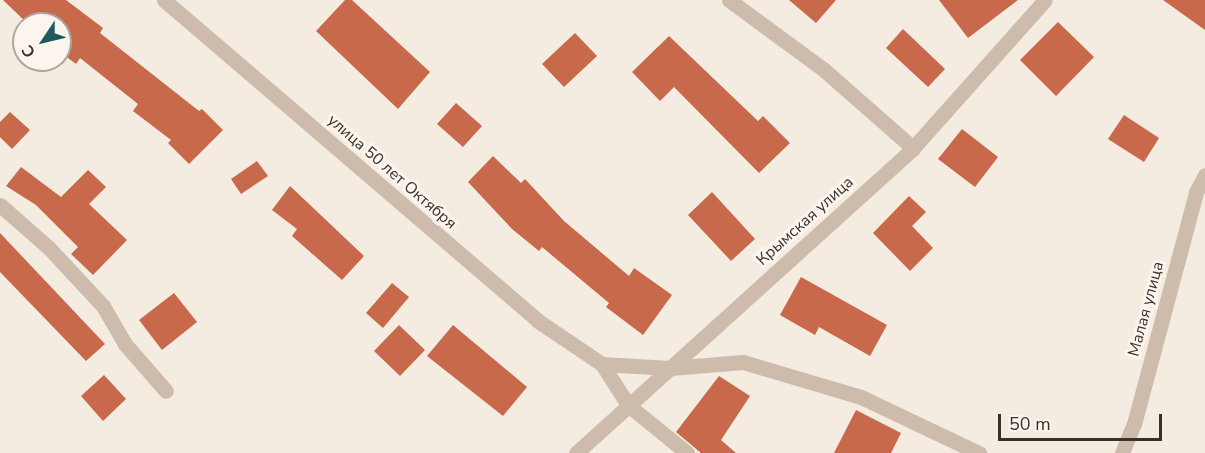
<!DOCTYPE html>
<meta charset="utf-8">
<style>
body{margin:0}
#map{position:relative;width:1205px;height:453px;overflow:hidden;background:#f4ebe1;font-family:"Nunito Sans",sans-serif}
div>[style]{position:absolute}
.building>*{inset:0;background:#c8694b}
.minor>*{height:15px;margin:-7.5px;padding:0 7.5px;transform-origin:7.5px;border-radius:7.5px;background:#cdbbac}
span{translate:-50% -50%;white-space:nowrap;text-align:center;line-height:1.15;-webkit-text-stroke:6px #fbf5ee;paint-order:stroke}
.street-label{font-size:16px;color:#3b302b}
.north{position:absolute;left:12px;top:12px;width:60px;height:60px;box-sizing:border-box;background:#fbf5ee;border:2px solid #aea6a0;border-radius:50%;rotate:235deg;font-size:16px;font-weight:700;line-height:24px;text-align:center;color:#3b302b}
.north::after{content:'';display:block;margin:auto;width:21px;height:27px;background:#1f5a5e;clip-path:polygon(50% 0,100% 100%,50% 72%,0 100%)}
.scale{position:absolute;left:998px;top:414px;width:164px;height:27px;box-sizing:border-box;border:3px solid #3b302b;border-top:0;padding-left:8px;font-size:18px;line-height:21px;white-space:nowrap;color:#3b302b;-webkit-text-stroke:4px #fbf5ee;paint-order:stroke}
</style>
<div id="map">
<div class="building">
<i style="clip-path:polygon(3px 0,66px 0,103px 28px,100px 33px,199px 111px,202px 109px,223px 130px,189px 164px,168px 143px,171px 140px,133px 111px,138px 104px,80px 58px,76px 64px,60px 52px,60px 24px,28px 24px)"></i>
<i style="clip-path:polygon(345px 0,352px 0,430px 72px,398px 109px,316px 31px)"></i>
<i style="clip-path:polygon(789px 0,836px 0,816px 23px)"></i>
<i style="clip-path:polygon(939px 0,1018px 0,968px 38px)"></i>
<i style="clip-path:polygon(1163px 0,1205px 0,1205px 30px)"></i>
<i style="clip-path:polygon(1058px 22px,1094px 57px,1056px 96px,1020px 60px)"></i>
<i style="clip-path:polygon(903px 29px,945px 69px,928px 87px,886px 48px)"></i>
<i style="clip-path:polygon(575px 33px,597px 56px,564px 87px,542px 64px)"></i>
<i style="clip-path:polygon(669px 36px,758px 121px,763px 116px,790px 143px,759px 173px,674px 87px,660px 101px,632px 72px)"></i>
<i style="clip-path:polygon(456px 103px,482px 126px,463px 147px,437px 124px)"></i>
<i style="clip-path:polygon(10px 112px,30px 130px,12px 149px,0 137px,0 122px)"></i>
<i style="clip-path:polygon(1124px 115px,1159px 138px,1144px 162px,1108px 139px)"></i>
<i style="clip-path:polygon(962px 129px,998px 157px,975px 187px,938px 159px)"></i>
<i style="clip-path:polygon(493px 156px,521px 183px,525px 179px,564px 221px,629px 276px,634px 268px,672px 295px,643px 335px,606px 307px,609px 303px,542px 247px,539px 251px,512px 229px,468px 182px)"></i>
<i style="clip-path:polygon(257px 161px,268px 176px,241px 194px,231px 179px)"></i>
<i style="clip-path:polygon(21px 167px,61px 197px,88px 170px,106px 187px,89px 204px,127px 240px,93px 275px,71px 254px,78px 247px,36px 205px,6px 186px)"></i>
<i style="clip-path:polygon(290px 186px,364px 256px,342px 280px,292px 236px,297px 229px,272px 210px)"></i>
<i style="clip-path:polygon(712px 192px,755px 239px,731px 261px,688px 215px)"></i>
<i style="clip-path:polygon(909px 196px,926px 212px,912px 226px,933px 248px,910px 271px,873px 233px)"></i>
<i style="clip-path:polygon(0 233px,105px 344px,86px 361px,0 272px)"></i>
<i style="clip-path:polygon(801px 277px,887px 325px,870px 356px,819px 327px,815px 335px,780px 315px)"></i>
<i style="clip-path:polygon(392px 283px,409px 297px,383px 328px,366px 313px)"></i>
<i style="clip-path:polygon(174px 293px,197px 322px,162px 350px,139px 320px)"></i>
<i style="clip-path:polygon(399px 325px,425px 350px,400px 376px,374px 351px)"></i>
<i style="clip-path:polygon(453px 325px,527px 387px,503px 416px,427px 356px)"></i>
<i style="clip-path:polygon(104px 375px,126px 399px,103px 421px,81px 396px)"></i>
<i style="clip-path:polygon(719px 376px,750px 396px,721px 440px,736px 453px,701px 453px,676px 432px)"></i>
<i style="clip-path:polygon(856px 410px,901px 433px,891px 453px,834px 453px)"></i>
</div>
<div class="minor">
<i style="left:164px;top:0;width:493px;rotate:40.6deg"></i>
<i style="left:538px;top:321px;width:77px;rotate:33.9deg"></i>
<i style="left:602px;top:364px;width:68px;rotate:3.4deg"></i>
<i style="left:670px;top:368px;width:73px;rotate:-4.7deg"></i>
<i style="left:743px;top:362px;width:123px;rotate:16.5deg"></i>
<i style="left:861px;top:397px;width:131px;rotate:25.4deg"></i>
<i style="left:729px;top:0;width:117px;rotate:36.3deg"></i>
<i style="left:823px;top:69px;width:120px;rotate:41.3deg"></i>
<i style="left:0;top:205px;width:65px;rotate:41.3deg"></i>
<i style="left:49px;top:248px;width:79px;rotate:47deg"></i>
<i style="left:103px;top:306px;width:44px;rotate:59.9deg"></i>
<i style="left:125px;top:344px;width:62px;rotate:48.9deg"></i>
<i style="left:602px;top:364px;width:49px;rotate:57.6deg"></i>
<i style="left:628px;top:405px;width:76px;rotate:39.1deg"></i>
<i style="left:576px;top:453px;width:455px;rotate:-42.1deg"></i>
<i style="left:913px;top:148px;width:198px;rotate:-48.3deg"></i>
<i style="left:1122px;top:453px;width:31px;rotate:-68deg"></i>
<i style="left:1134px;top:424px;width:240px;rotate:-75deg"></i>
<i style="left:1196px;top:192px;width:19px;rotate:-62deg"></i>
</div>
<div class="street-label">
<span style="left:392px;top:172px;rotate:41deg">улица 50 лет Октября</span>
<span style="left:805px;top:221px;rotate:-42deg">Крымская улица</span>
<span style="left:1146px;top:309px;rotate:-75deg">Малая улица</span>
</div>
<div class="north">С</div>
<div class="scale">50 m</div>
</div>
